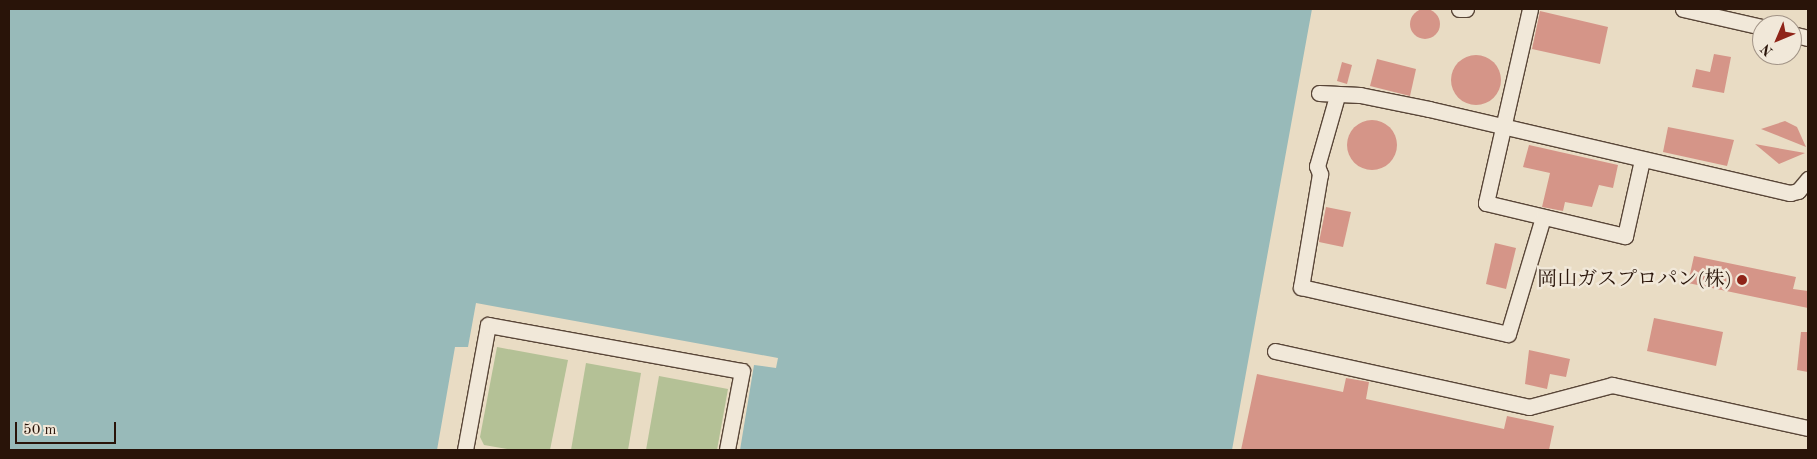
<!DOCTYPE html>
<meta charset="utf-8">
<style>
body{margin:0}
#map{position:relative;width:1817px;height:459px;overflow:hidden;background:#e9dcc4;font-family:"Old Standard TT","Noto Serif JP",serif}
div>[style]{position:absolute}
.green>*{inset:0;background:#b4c196}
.water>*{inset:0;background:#98bab9}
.building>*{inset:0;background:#d59588}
.round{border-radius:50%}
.roads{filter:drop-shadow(1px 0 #594638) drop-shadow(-1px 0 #594638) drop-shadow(0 1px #594638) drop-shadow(0 -1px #594638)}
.minor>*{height:15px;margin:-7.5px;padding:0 7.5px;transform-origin:7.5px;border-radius:7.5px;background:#f1e8d9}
.dots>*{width:14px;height:14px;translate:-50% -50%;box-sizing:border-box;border:2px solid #f1e8d9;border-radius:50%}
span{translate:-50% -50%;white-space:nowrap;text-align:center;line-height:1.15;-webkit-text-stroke:5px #f1e8d9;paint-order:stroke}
.poi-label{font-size:20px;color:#291409}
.right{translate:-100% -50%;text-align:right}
.frame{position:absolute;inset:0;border:10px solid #291409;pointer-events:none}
.north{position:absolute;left:1752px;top:15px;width:50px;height:50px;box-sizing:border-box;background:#f1e8d9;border:1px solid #a19386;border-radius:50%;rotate:225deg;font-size:14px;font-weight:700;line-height:20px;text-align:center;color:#291409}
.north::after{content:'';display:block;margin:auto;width:18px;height:22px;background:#8f2418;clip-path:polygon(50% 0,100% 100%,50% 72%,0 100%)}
.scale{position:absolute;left:15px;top:422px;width:101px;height:22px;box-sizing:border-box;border:2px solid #291409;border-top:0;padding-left:6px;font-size:15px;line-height:18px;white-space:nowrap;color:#291409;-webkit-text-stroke:4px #f1e8d9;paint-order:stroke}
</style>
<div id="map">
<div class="green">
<i style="clip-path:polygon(497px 347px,568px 360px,550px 450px,513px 450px,484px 445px,480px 437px)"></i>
<i style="clip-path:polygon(586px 363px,641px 373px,628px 450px,571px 450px)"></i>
<i style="clip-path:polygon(659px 376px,728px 389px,717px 450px,646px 450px)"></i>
</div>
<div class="water">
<i style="clip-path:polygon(9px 9px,1312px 9px,1232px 450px,740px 450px,754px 365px,776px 368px,778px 358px,476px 303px,468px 347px,455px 347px,437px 450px,9px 450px)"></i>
</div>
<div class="building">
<i class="round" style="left:1410px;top:9px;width:30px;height:30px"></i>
<i style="clip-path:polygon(1540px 11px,1608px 27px,1600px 64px,1532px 49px)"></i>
<i style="clip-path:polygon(1714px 54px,1731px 57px,1724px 93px,1692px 87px,1696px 69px,1710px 72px)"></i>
<i class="round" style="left:1451px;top:55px;width:50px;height:50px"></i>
<i style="clip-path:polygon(1377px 59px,1416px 69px,1410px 96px,1370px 86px)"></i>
<i style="clip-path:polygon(1342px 62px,1352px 65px,1347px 84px,1337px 81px)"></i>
<i class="round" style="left:1347px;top:120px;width:50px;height:50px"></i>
<i style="clip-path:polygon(1785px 121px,1797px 127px,1806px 147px,1761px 129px)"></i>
<i style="clip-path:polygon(1668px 127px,1734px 140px,1727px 166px,1663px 152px)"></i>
<i style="clip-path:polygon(1755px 144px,1805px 153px,1779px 164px)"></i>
<i style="clip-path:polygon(1529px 145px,1618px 165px,1613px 188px,1599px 185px,1592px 207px,1565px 202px,1563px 211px,1542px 207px,1550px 173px,1523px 167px)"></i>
<i style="clip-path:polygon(1326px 207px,1351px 212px,1343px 247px,1319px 242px)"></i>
<i style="clip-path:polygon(1495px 243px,1516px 248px,1506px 289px,1486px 284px)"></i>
<i style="clip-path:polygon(1694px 256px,1796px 277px,1793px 289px,1808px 291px,1808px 308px,1688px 283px)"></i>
<i style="clip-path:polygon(1654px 318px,1723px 332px,1716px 366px,1647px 351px)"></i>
<i style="clip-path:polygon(1801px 332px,1808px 332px,1808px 372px,1797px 370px)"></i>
<i style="clip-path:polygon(1529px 350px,1570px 359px,1566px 377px,1550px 374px,1547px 389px,1525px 384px)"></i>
<i style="clip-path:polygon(1257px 374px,1343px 392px,1346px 378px,1369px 382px,1366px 399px,1504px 429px,1507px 416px,1554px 426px,1549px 450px,1241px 450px)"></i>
</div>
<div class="roads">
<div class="minor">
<i style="left:1459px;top:9px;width:7px"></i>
<i style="left:1530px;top:9px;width:199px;rotate:102.8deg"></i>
<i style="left:1486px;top:203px;width:143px;rotate:13.4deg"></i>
<i style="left:1625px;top:236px;width:78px;rotate:-77.4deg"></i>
<i style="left:1683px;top:9px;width:81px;rotate:12.8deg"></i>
<i style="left:1792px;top:34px;width:16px;rotate:14deg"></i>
<i style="left:1319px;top:93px;width:41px;rotate:2.8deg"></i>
<i style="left:1360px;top:95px;width:70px;rotate:11.5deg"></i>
<i style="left:1429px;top:109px;width:371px;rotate:13.1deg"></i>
<i style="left:1790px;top:193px;width:8px;rotate:-14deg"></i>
<i style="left:1798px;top:191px;width:16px;rotate:-50deg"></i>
<i style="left:1337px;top:96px;width:73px;rotate:105.9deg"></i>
<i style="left:1317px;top:166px;width:9px;rotate:69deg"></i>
<i style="left:1320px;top:174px;width:115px;rotate:99.5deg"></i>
<i style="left:1301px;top:287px;width:212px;rotate:12.8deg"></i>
<i style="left:1508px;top:334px;width:122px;rotate:-73.3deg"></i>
<i style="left:1275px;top:351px;width:260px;rotate:12.4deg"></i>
<i style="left:1529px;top:407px;width:86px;rotate:-14.8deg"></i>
<i style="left:1612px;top:385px;width:201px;rotate:12.4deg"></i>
<i style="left:465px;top:450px;width:127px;rotate:-79.6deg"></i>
<i style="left:488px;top:325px;width:258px;rotate:10.3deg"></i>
<i style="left:742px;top:371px;width:80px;rotate:100.8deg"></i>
</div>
</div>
<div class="dots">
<i style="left:1742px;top:280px;background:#8f2418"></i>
</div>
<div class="poi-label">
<span class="right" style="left:1732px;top:280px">岡山ガスプロパン(株)</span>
</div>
<div class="frame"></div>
<div class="north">N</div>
<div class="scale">50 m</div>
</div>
